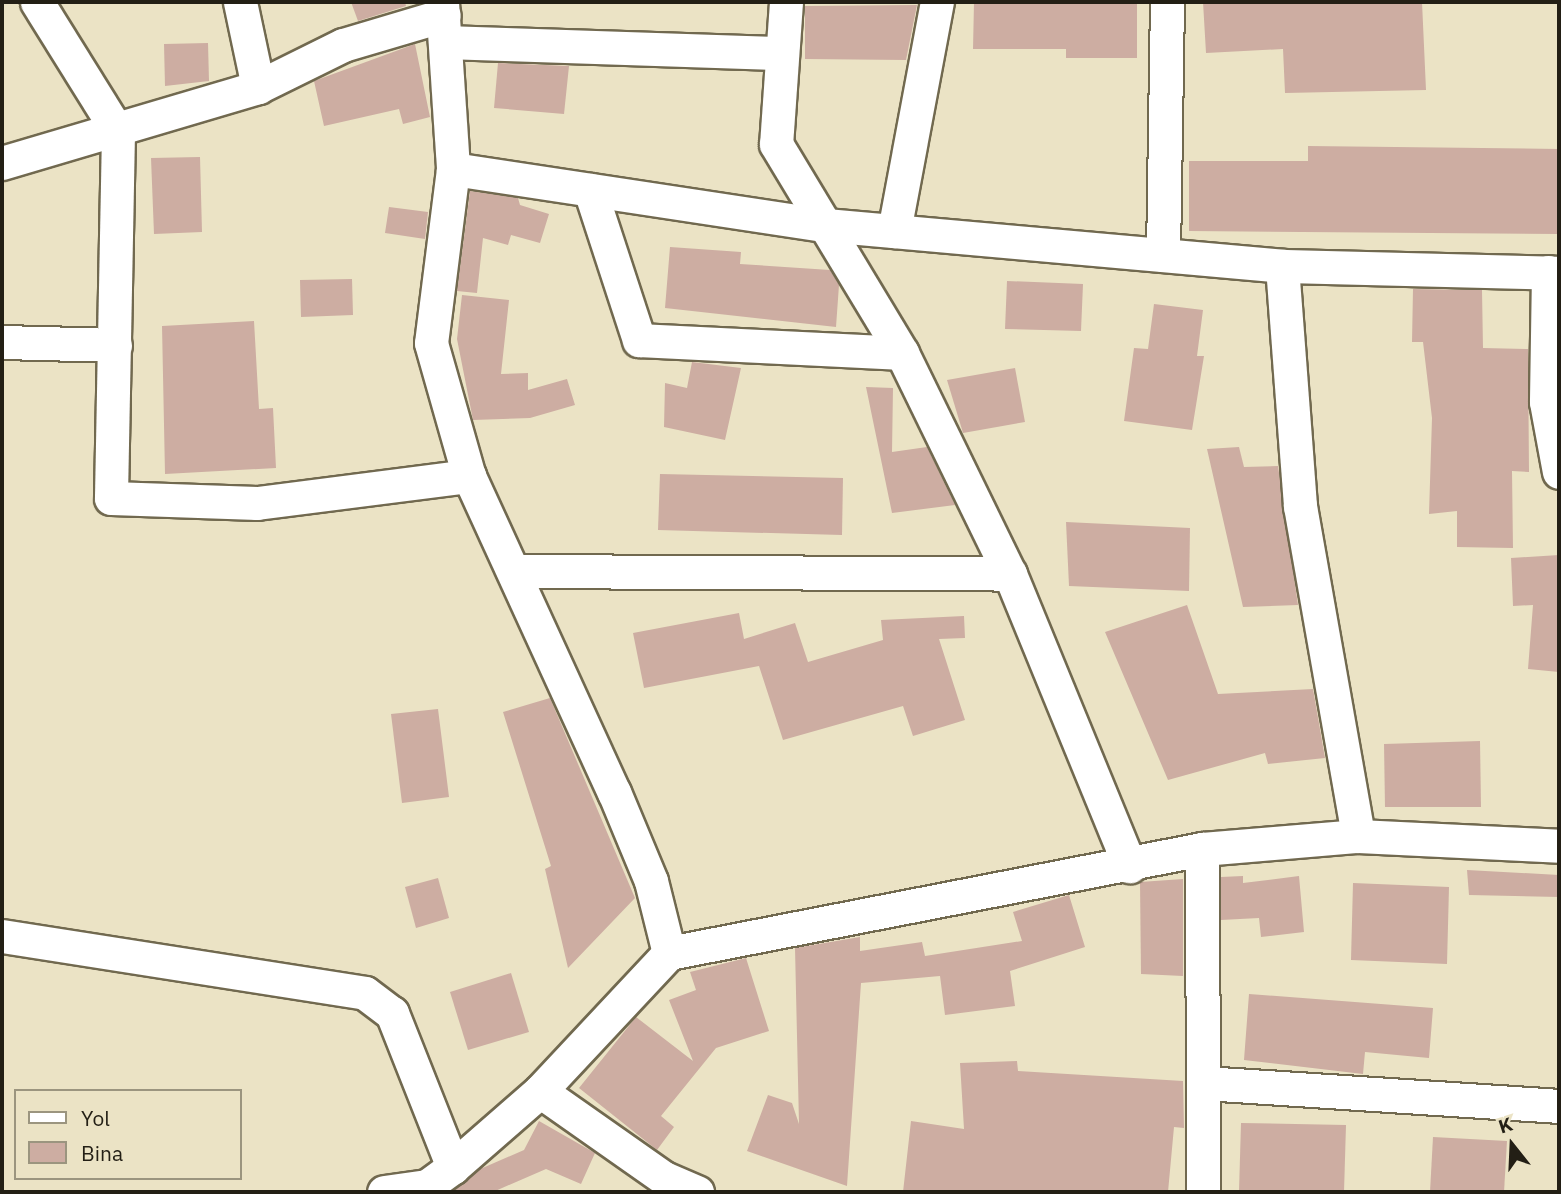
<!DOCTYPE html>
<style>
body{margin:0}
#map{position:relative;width:1561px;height:1194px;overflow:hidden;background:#ebe3c5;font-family:"IBM Plex Sans",sans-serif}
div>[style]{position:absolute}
.building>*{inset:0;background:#cdada2}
.roads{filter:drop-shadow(2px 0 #71694f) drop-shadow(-2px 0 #71694f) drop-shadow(0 2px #71694f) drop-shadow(0 -2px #71694f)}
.minor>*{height:33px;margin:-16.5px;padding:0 16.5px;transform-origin:16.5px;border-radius:16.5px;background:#fff}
span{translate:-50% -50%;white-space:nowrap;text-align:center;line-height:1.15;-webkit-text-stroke:5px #ebe3c5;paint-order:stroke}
.frame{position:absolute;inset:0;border:4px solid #231f15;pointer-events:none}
.legend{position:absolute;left:14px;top:1089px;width:228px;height:91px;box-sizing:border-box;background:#ebe3c5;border:2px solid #9b957f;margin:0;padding:9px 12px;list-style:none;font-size:21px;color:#231f15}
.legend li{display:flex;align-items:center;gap:14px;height:35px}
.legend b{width:35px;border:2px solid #9b957f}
.north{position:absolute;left:1477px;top:1110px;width:70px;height:70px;-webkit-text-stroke:5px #ebe3c5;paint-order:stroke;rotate:342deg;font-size:19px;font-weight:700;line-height:28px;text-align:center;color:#231f15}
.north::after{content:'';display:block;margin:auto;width:24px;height:32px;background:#231f15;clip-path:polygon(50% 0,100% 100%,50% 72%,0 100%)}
</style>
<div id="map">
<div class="building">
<i style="clip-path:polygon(351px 2px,405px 2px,406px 6px,358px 21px)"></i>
<i style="clip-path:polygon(974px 2px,1137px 2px,1137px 58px,1066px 58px,1066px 49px,973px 49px)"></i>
<i style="clip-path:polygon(1203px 2px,1422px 2px,1426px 90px,1285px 93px,1283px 49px,1206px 53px)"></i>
<i style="clip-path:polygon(917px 5px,906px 60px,805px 59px,805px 6px)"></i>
<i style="clip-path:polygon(208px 43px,209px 81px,165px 86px,164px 44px)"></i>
<i style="clip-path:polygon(415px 44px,430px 117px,403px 124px,399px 109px,324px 126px,314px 81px)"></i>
<i style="clip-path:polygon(498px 63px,569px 66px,564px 114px,494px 108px)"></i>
<i style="clip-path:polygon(1308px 146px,1559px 149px,1559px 234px,1189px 231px,1189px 161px,1308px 161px)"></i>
<i style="clip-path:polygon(200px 157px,202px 232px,154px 234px,151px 158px)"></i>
<i style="clip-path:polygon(470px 191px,518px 198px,520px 205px,549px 214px,540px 243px,511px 235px,508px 245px,483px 238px,477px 293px,457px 291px)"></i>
<i style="clip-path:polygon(389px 207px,428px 212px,425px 239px,385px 233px)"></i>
<i style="clip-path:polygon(670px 247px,741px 252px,740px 264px,830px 270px,839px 285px,836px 327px,665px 308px)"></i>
<i style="clip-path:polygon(352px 279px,353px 315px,301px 317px,300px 280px)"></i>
<i style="clip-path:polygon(1007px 281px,1083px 284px,1081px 331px,1005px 329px)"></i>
<i style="clip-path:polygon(1413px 289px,1482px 290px,1483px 348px,1528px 349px,1529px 472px,1512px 471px,1513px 548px,1457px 547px,1457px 511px,1429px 514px,1432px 418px,1423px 342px,1412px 342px)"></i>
<i style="clip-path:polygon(462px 295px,509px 300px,501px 374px,528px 373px,528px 390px,567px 379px,575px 405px,530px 418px,473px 420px,457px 339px)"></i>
<i style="clip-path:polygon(1154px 304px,1203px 310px,1197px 356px,1204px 356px,1192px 430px,1124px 421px,1134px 348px,1148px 349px)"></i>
<i style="clip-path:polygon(254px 321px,259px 409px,273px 408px,276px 468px,165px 474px,162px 326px)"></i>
<i style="clip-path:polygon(692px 362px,741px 368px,725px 440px,664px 427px,665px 383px,687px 388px)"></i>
<i style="clip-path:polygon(1015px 368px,1025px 422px,963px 433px,947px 380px)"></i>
<i style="clip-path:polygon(866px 387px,893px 388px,892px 452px,927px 447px,955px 505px,892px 513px)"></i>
<i style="clip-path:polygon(1239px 447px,1244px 467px,1278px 466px,1298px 605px,1243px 607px,1207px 449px)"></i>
<i style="clip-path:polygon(660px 474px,843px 478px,842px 535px,658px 530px)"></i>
<i style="clip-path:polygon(1066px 522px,1190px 528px,1189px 591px,1069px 586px)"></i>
<i style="clip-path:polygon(1559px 555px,1559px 672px,1528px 669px,1533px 605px,1513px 606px,1511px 558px)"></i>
<i style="clip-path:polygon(1187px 605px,1218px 694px,1313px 689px,1325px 758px,1268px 764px,1265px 753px,1168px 780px,1105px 632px)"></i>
<i style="clip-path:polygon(739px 613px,744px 639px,795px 623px,808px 662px,883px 640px,881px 620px,964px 616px,965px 638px,939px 639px,965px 720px,913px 736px,903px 706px,783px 740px,759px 666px,644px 688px,633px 633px)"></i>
<i style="clip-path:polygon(550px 698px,635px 898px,568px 968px,545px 869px,551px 866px,503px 712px)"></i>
<i style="clip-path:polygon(438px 709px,449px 797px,402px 803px,391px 714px)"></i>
<i style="clip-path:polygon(1480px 741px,1481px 807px,1385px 807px,1384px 744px)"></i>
<i style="clip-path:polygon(1467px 870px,1559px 875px,1559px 897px,1469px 895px)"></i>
<i style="clip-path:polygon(1243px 876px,1243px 883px,1299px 876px,1304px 932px,1261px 937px,1259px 918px,1221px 920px,1221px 877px)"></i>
<i style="clip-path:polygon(438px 878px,449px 918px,416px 928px,405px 887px)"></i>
<i style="clip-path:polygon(1183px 879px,1183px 976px,1141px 974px,1140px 882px)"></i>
<i style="clip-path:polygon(1353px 883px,1449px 887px,1447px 964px,1351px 960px)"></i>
<i style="clip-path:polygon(1069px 895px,1085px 947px,1010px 971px,1015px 1006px,945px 1015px,940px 976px,861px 983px,847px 1186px,747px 1151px,768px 1095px,792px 1103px,799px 1124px,795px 948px,860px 937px,860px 951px,922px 942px,925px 956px,1022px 941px,1013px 912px)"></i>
<i style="clip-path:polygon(746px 958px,769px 1031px,716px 1048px,661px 1116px,674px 1127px,657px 1150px,579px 1088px,636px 1017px,693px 1061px,669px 1000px,696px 990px,690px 972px)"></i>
<i style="clip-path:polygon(511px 973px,529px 1032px,468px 1050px,450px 992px)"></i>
<i style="clip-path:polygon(1249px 994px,1433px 1008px,1429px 1058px,1365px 1052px,1363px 1074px,1244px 1060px)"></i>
<i style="clip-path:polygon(1017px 1061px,1018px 1071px,1183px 1081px,1184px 1128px,1174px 1127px,1168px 1192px,903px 1192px,911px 1121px,964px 1129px,960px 1063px)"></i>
<i style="clip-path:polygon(539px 1121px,595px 1153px,581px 1184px,546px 1169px,493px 1192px,451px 1192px,478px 1170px,524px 1150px)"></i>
<i style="clip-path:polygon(1241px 1123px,1346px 1125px,1344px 1192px,1239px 1192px)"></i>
<i style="clip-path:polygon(1433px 1137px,1507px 1141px,1504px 1192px,1430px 1192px)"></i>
</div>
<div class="roads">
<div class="minor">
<i style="left:37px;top:2px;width:153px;rotate:58.1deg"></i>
<i style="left:118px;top:132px;width:366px;rotate:91.1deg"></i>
<i style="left:111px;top:498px;width:146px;rotate:2deg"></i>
<i style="left:257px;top:503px;width:214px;rotate:-7.3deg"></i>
<i style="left:240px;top:2px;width:87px;rotate:78deg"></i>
<i style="left:442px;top:2px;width:167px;rotate:86.2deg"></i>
<i style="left:453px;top:169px;width:175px;rotate:97.2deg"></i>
<i style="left:431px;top:343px;width:138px;rotate:74.1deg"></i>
<i style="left:469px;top:476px;width:348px;rotate:65.4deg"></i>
<i style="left:614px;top:792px;width:96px;rotate:67.4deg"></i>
<i style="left:651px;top:881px;width:74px;rotate:76deg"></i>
<i style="left:786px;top:2px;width:142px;rotate:94deg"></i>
<i style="left:776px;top:144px;width:244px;rotate:58.9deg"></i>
<i style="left:902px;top:353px;width:246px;rotate:64deg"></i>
<i style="left:1010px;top:574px;width:316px;rotate:67.7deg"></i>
<i style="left:446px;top:42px;width:336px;rotate:1.9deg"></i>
<i style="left:2px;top:163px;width:267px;rotate:-16.5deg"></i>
<i style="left:258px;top:87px;width:95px;rotate:-26.3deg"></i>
<i style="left:343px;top:45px;width:105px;rotate:-16.5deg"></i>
<i style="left:453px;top:169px;width:376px;rotate:8.6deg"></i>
<i style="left:825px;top:225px;width:459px;rotate:5.1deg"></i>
<i style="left:1282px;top:266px;width:277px;rotate:1.4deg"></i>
<i style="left:590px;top:190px;width:158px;rotate:71.9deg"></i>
<i style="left:639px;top:340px;width:263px;rotate:2.8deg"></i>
<i style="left:894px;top:231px;width:233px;rotate:-79.4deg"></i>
<i style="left:1163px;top:255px;width:253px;rotate:-89.1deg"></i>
<i style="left:1282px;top:266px;width:241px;rotate:85.7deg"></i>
<i style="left:1300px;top:506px;width:335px;rotate:80deg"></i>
<i style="left:1548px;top:272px;width:130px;rotate:90.9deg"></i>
<i style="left:1546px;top:402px;width:71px;rotate:79.5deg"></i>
<i style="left:2px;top:342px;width:113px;rotate:1.5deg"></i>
<i style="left:514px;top:571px;width:496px;rotate:0.3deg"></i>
<i style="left:1202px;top:849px;width:343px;rotate:89.8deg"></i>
<i style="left:2px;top:936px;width:367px;rotate:8.9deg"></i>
<i style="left:365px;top:993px;width:34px;rotate:37deg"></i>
<i style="left:392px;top:1013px;width:166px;rotate:68.4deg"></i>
<i style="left:1204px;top:1083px;width:356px;rotate:3.7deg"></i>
<i style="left:540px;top:1091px;width:151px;rotate:35.1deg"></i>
<i style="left:664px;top:1178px;width:36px;rotate:23deg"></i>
<i style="left:384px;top:1192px;width:43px;rotate:-7.9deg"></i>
<i style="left:427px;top:1186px;width:32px;rotate:-36deg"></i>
<i style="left:453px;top:1167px;width:116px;rotate:-41.1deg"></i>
<i style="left:540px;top:1091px;width:189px;rotate:-46.9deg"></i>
<i style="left:669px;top:953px;width:543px;rotate:-11.04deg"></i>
<i style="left:1202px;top:849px;width:157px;rotate:-4.8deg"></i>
<i style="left:1358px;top:836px;width:201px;rotate:2.8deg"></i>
</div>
</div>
<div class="frame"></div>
<ul class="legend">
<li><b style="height:9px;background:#fff"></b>Yol</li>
<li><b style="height:19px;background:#cdada2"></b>Bina</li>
</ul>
<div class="north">K</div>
</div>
